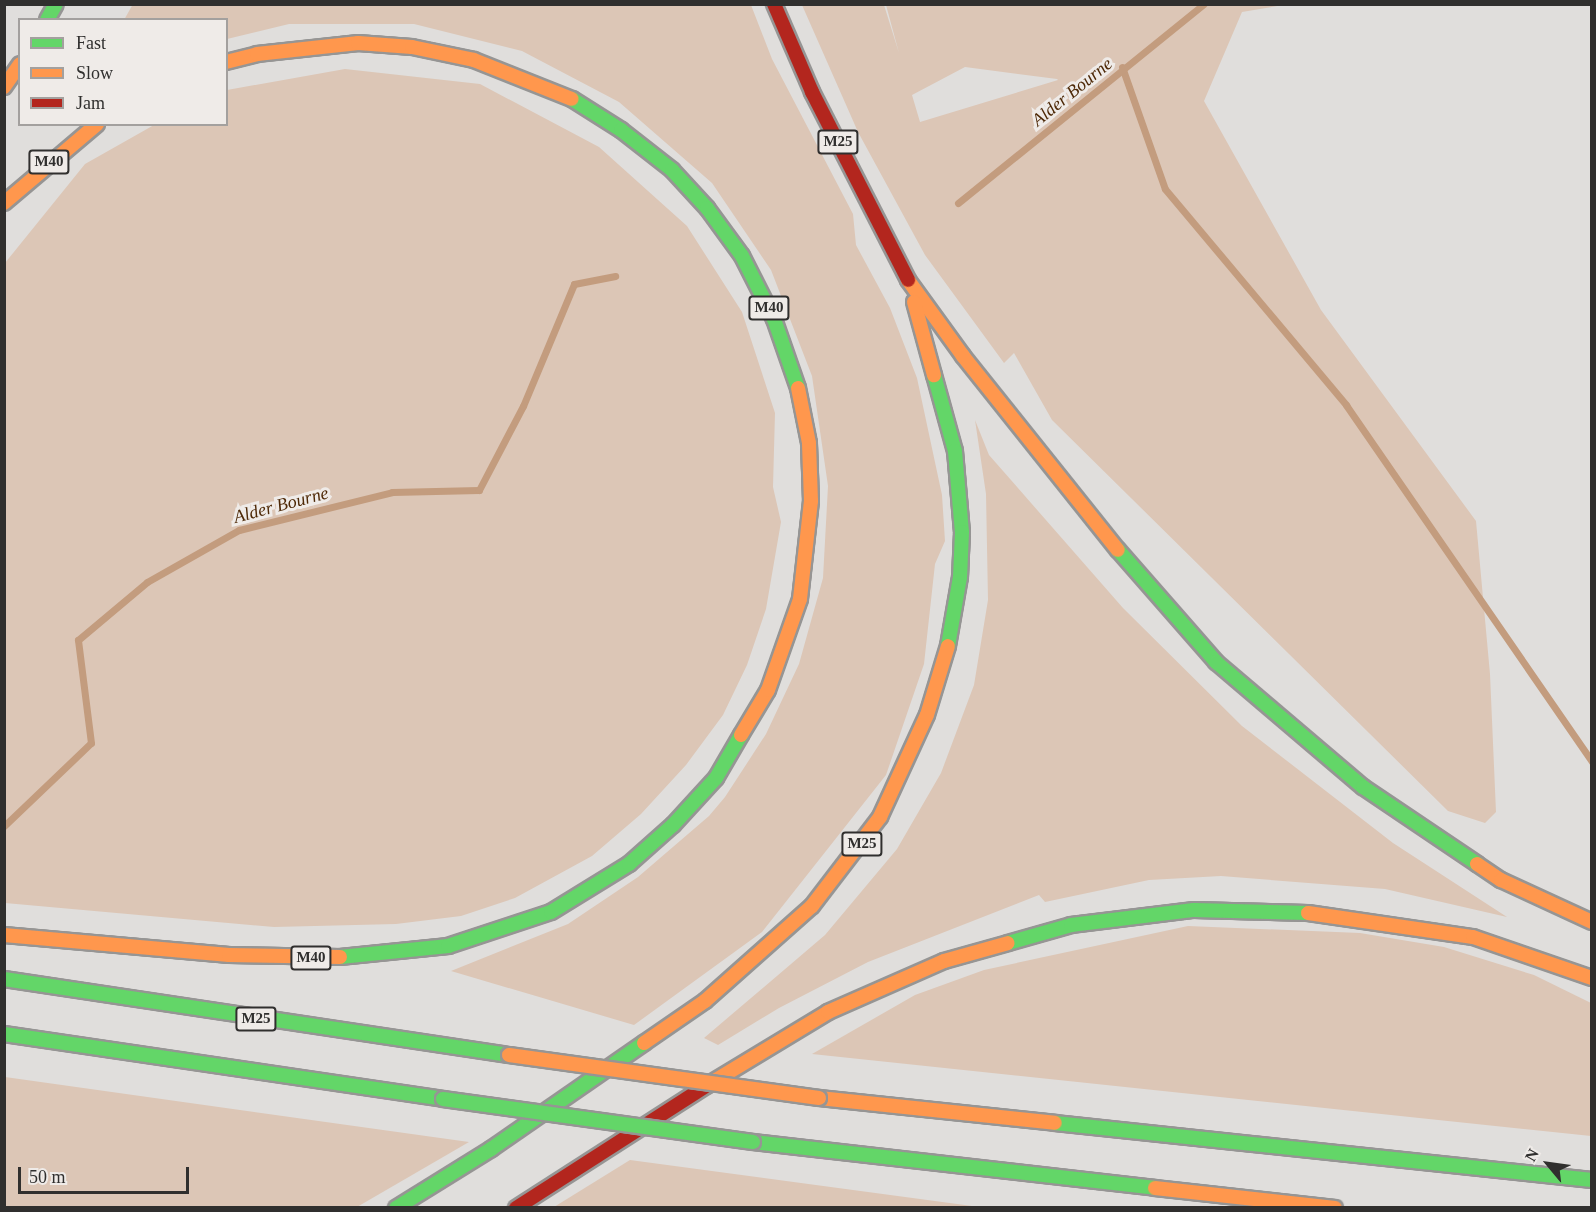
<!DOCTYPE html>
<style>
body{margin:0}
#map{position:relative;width:1596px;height:1212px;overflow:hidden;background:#e0dedc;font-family:Georgia,serif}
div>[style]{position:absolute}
.green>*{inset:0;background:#dcc6b6}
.stream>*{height:7px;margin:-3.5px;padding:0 3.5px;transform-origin:3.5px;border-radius:3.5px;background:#c39c7e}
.roads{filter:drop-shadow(2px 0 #969594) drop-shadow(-2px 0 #969594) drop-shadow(0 2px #969594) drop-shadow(0 -2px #969594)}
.fast>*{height:14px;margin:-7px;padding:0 7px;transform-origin:7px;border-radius:7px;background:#63d668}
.slow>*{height:14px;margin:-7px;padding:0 7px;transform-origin:7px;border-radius:7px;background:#ff974d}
.jam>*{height:14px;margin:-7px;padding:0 7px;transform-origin:7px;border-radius:7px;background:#b3261e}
.bridges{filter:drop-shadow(2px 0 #969594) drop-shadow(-2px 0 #969594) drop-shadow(0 2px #969594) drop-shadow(0 -2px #969594)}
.fast-bridge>*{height:14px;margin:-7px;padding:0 7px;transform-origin:7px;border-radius:7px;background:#63d668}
.slow-bridge>*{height:14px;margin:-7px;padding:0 7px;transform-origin:7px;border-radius:7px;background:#ff974d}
span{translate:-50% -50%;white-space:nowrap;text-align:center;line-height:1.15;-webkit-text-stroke:6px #efebe8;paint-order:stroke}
.shield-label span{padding:2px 4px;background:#efebe8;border:2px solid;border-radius:4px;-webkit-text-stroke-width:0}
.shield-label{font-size:15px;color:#302f2e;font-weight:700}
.water-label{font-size:18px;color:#4d2806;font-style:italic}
.frame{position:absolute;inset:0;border:6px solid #302f2e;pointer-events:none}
.legend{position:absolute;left:18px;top:18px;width:210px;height:108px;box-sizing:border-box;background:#efebe8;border:2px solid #a3a09e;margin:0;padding:8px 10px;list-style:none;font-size:18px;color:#302f2e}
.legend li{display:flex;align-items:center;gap:12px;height:30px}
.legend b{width:30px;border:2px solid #a3a09e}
.north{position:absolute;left:1518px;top:1134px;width:60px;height:60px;-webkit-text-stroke:4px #efebe8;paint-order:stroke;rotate:299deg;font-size:16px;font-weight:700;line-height:24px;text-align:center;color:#302f2e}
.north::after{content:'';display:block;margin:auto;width:21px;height:27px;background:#302f2e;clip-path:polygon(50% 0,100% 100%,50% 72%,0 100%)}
.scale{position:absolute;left:18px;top:1167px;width:171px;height:27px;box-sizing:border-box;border:3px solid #302f2e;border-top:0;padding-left:8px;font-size:18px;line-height:21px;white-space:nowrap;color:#302f2e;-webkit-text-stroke:4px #efebe8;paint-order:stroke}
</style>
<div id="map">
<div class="green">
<i style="clip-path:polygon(133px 4px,751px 5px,772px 59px,853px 214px,856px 245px,890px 308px,917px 378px,942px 495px,945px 541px,935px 564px,924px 664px,886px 775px,762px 932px,634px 1025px,451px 971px,568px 924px,638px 877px,709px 816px,725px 797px,766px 734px,799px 664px,823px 578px,828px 486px,812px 376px,771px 270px,712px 183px,619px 102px,522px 51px,414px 24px,289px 24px,227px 39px,226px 20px,124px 20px)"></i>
<i style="clip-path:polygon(evenodd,802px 5px,884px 5px,899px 53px,886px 5px,1283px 5px,1242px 12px,1204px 101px,1321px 310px,1476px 521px,1490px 674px,1496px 812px,1485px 823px,1448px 811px,1052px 420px,1014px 353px,1004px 363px,925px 255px,858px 132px,802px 5px,965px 67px,1057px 79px,1058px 80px,920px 122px,912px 95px,965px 67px)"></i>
<i style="clip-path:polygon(345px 69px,480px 84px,599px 147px,687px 226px,742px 312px,775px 413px,773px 487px,781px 522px,766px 609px,747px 665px,723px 715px,686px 765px,641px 814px,592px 856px,515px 898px,461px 916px,396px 924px,274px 927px,5px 903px,5px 263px,85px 164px,154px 125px,226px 124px,227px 90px)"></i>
<i style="clip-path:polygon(975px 420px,989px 455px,1123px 608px,1242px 726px,1393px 843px,1507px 917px,1385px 889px,1221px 876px,1149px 880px,1045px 902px,1039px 895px,868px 962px,779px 1008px,718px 1045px,704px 1038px,825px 935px,897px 849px,941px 773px,974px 685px,988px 600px,986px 494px)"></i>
<i style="clip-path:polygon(1188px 926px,1360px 933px,1444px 947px,1534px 975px,1591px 1003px,1591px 1136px,812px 1054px,915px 995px,984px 970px)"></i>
<i style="clip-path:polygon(5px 1077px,469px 1142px,357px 1207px,5px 1207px)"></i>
<i style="clip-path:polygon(630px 1160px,972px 1206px,976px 1207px,554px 1207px)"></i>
</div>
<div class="stream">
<i style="left:1122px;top:67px;width:129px;rotate:70.6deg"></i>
<i style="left:1165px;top:189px;width:282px;rotate:50deg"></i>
<i style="left:1346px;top:405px;width:434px;rotate:55.4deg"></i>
<i style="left:958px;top:203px;width:316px;rotate:-39deg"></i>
<i style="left:4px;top:826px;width:120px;rotate:-43.7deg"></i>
<i style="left:91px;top:743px;width:104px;rotate:-97.2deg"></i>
<i style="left:78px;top:640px;width:90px;rotate:-40deg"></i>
<i style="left:147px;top:582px;width:106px;rotate:-29.5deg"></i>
<i style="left:239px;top:530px;width:158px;rotate:-13.9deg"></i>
<i style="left:392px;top:492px;width:87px;rotate:-1.3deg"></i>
<i style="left:479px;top:490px;width:95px;rotate:-62.4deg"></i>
<i style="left:523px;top:406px;width:132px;rotate:-67.3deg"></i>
<i style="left:574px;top:284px;width:42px;rotate:-11deg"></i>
</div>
<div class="roads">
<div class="fast">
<i style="left:47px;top:20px;width:18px;rotate:-61deg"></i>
<i style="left:572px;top:99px;width:58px;rotate:32.3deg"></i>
<i style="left:621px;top:130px;width:65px;rotate:38.1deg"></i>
<i style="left:672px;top:170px;width:52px;rotate:47.4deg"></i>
<i style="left:707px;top:208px;width:59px;rotate:53.9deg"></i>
<i style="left:742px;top:256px;width:71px;rotate:63.1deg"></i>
<i style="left:774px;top:319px;width:73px;rotate:70.8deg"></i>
<i style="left:934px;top:375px;width:79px;rotate:74.6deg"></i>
<i style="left:955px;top:451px;width:81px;rotate:85.1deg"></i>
<i style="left:962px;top:532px;width:45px;rotate:92.5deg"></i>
<i style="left:960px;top:577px;width:70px;rotate:99.9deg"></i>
<i style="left:1118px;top:550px;width:149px;rotate:48.8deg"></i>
<i style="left:1216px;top:662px;width:193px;rotate:40.4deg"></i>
<i style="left:1363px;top:787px;width:138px;rotate:34deg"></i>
<i style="left:1008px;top:943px;width:66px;rotate:-15.9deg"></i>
<i style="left:1071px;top:925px;width:124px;rotate:-7deg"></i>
<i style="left:1194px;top:910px;width:114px;rotate:1.5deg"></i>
<i style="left:340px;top:957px;width:109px;rotate:-5.8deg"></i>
<i style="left:448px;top:946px;width:108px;rotate:-18.3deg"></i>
<i style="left:551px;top:912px;width:92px;rotate:-31.6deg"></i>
<i style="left:629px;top:864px;width:59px;rotate:-41.6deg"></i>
<i style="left:673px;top:825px;width:64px;rotate:-47.5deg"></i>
<i style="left:716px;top:778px;width:50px;rotate:-59.8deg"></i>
<i style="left:4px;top:979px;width:511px;rotate:8.56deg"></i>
<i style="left:4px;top:1034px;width:444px;rotate:8.4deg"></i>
<i style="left:1055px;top:1123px;width:540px;rotate:6.06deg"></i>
<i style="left:753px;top:1142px;width:405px;rotate:6.5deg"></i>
<i style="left:396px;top:1208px;width:112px;rotate:-31.8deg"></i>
<i style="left:491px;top:1149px;width:186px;rotate:-34.7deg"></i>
</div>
<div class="slow">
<i style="left:226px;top:62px;width:32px;rotate:-14deg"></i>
<i style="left:257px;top:54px;width:102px;rotate:-6.2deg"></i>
<i style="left:358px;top:43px;width:54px;rotate:4.2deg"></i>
<i style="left:412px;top:47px;width:63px;rotate:11.8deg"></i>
<i style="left:474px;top:60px;width:105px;rotate:21.7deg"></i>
<i style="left:4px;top:87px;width:28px;rotate:-55deg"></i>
<i style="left:4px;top:203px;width:122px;rotate:-40.3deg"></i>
<i style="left:908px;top:280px;width:94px;rotate:54.1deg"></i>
<i style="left:963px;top:356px;width:248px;rotate:51.4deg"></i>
<i style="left:914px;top:302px;width:76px;rotate:74.7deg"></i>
<i style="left:741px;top:735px;width:52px;rotate:-59deg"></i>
<i style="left:768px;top:690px;width:96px;rotate:-70.6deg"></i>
<i style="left:800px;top:599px;width:99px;rotate:-83.6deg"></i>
<i style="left:811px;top:501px;width:58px;rotate:-92deg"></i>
<i style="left:809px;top:443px;width:56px;rotate:-101.3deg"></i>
<i style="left:1477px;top:864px;width:29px;rotate:34deg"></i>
<i style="left:1501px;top:880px;width:100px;rotate:24.8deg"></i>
<i style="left:1308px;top:913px;width:167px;rotate:8.3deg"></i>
<i style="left:1473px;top:937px;width:126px;rotate:19deg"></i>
<i style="left:4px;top:935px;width:226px;rotate:5.1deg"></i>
<i style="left:229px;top:955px;width:111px;rotate:1deg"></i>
<i style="left:644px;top:1043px;width:74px;rotate:-34.5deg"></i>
<i style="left:705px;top:1001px;width:143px;rotate:-41.6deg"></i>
<i style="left:812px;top:906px;width:112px;rotate:-52.6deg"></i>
<i style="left:880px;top:817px;width:112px;rotate:-65.3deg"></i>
<i style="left:927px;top:715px;width:72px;rotate:-73.1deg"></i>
<i style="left:706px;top:1086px;width:143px;rotate:-31.2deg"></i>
<i style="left:828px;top:1012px;width:127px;rotate:-23.7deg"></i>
<i style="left:944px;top:961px;width:66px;rotate:-15.7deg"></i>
<i style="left:819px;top:1098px;width:237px;rotate:6deg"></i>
<i style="left:1155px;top:1188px;width:181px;rotate:6.3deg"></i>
</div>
<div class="jam">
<i style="left:774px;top:4px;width:96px;rotate:66.6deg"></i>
<i style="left:812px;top:92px;width:211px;rotate:62.9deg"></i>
<i style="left:516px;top:1208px;width:226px;rotate:-32.7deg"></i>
</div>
</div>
<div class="bridges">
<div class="fast-bridge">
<i style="left:443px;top:1099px;width:313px;rotate:7.9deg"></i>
</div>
<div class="slow-bridge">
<i style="left:509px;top:1055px;width:313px;rotate:7.9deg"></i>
</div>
</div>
<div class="shield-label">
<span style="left:838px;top:142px">M25</span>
<span style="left:49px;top:162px">M40</span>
<span style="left:769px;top:308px">M40</span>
<span style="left:862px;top:844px">M25</span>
<span style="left:311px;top:958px">M40</span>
<span style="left:256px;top:1019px">M25</span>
</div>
<div class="water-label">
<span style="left:1072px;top:92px;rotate:-39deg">Alder Bourne</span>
<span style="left:281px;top:505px;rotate:-15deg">Alder Bourne</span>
</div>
<div class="frame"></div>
<ul class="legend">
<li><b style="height:8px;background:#63d668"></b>Fast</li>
<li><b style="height:8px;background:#ff974d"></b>Slow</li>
<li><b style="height:8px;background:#b3261e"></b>Jam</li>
</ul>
<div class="north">N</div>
<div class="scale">50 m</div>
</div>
